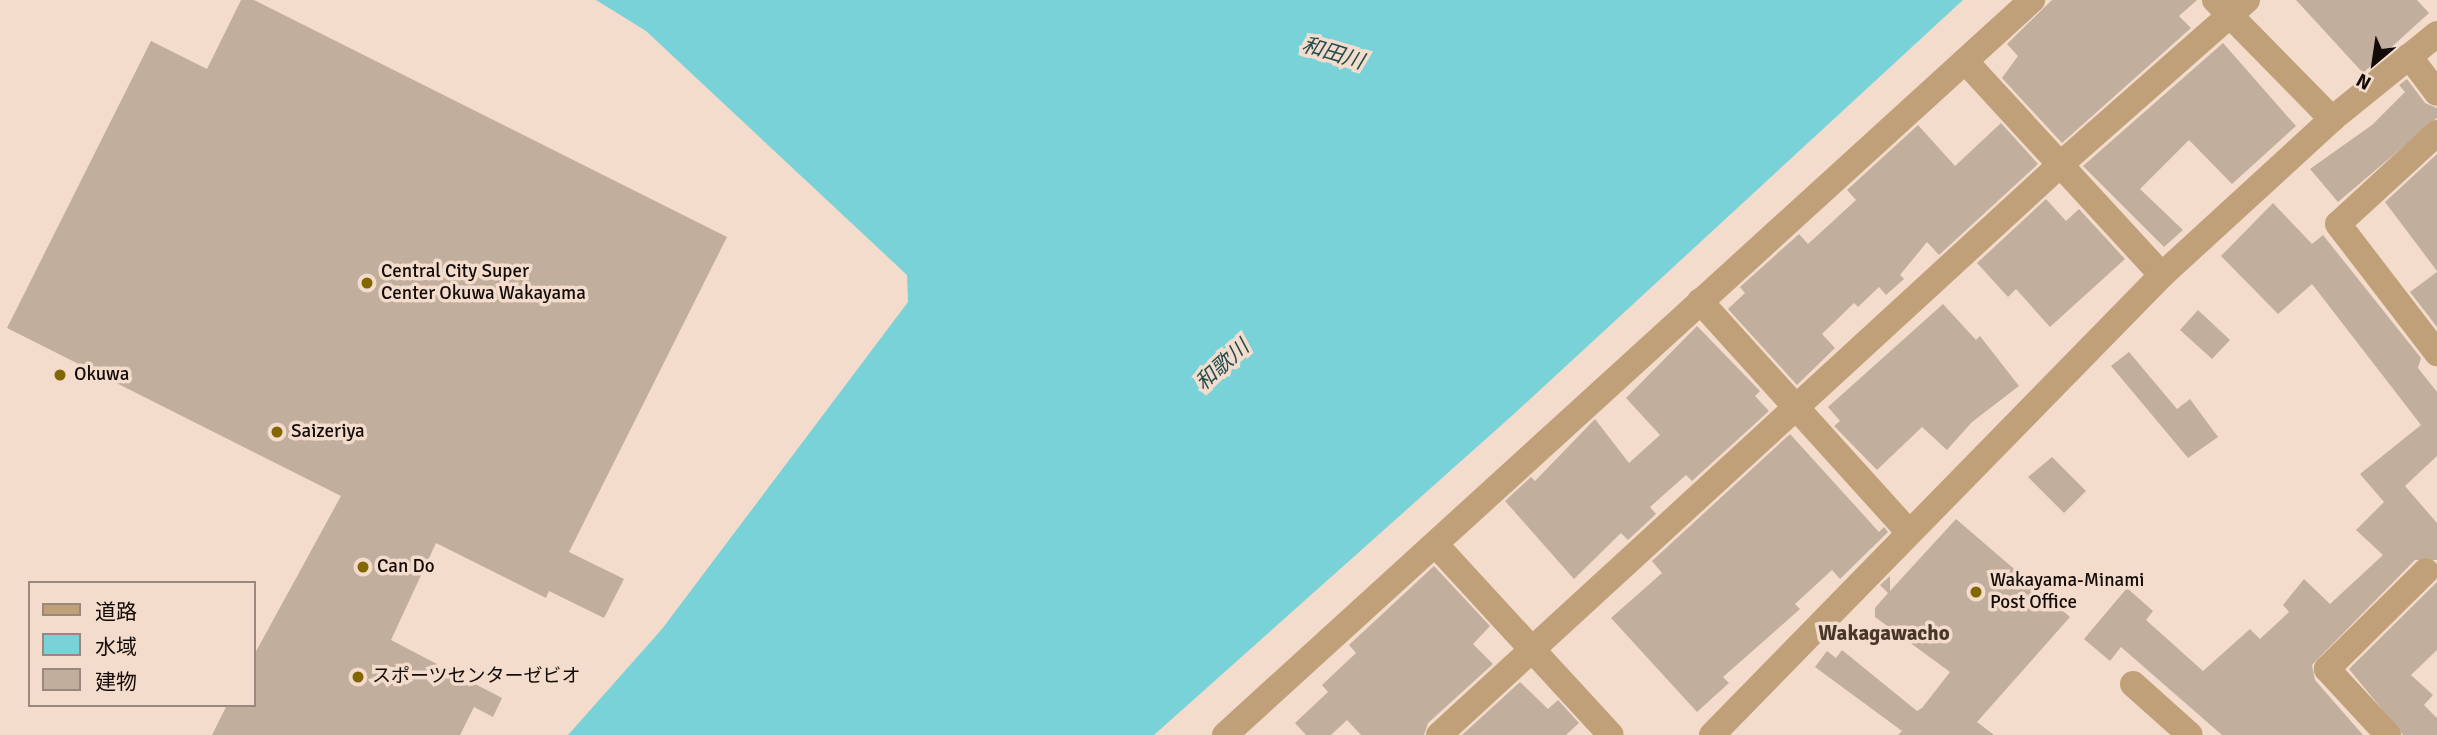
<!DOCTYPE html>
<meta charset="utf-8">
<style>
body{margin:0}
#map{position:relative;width:2437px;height:735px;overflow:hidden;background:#f4dccd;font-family:Signika,"Noto Sans JP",sans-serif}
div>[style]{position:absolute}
.water>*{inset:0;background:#7ad2d9}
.building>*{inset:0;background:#c2ae9d}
.minor>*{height:26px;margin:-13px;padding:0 13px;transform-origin:13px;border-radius:13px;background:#bfa078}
.dots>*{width:19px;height:19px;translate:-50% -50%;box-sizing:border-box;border:4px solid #f4dccd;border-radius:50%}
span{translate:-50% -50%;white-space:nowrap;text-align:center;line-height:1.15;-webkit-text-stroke:7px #f4dccd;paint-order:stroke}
.poi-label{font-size:19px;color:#130b07}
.left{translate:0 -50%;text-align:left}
.water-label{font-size:21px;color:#224b4e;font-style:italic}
.neighbourhood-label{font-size:21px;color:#49372a;font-weight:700}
.legend{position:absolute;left:28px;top:581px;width:228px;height:126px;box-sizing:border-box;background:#f4dccd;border:2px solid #9a887e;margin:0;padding:9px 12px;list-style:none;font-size:21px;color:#130b07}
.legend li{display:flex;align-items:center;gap:14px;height:35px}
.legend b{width:35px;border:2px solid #9a887e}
.north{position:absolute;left:2339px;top:28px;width:70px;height:70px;-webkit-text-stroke:5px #f4dccd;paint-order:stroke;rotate:209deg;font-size:19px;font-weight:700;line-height:28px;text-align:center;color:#130b07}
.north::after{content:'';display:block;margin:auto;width:24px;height:32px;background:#130b07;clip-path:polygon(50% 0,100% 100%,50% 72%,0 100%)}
</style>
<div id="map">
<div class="water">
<i style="clip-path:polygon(596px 0,1963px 0,1515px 413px,1154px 735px,568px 735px,662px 629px,908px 302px,907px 275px,646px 31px)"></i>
</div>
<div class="building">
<i style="clip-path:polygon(241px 0,254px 0,727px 237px,569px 552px,624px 579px,604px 618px,549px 591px,546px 598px,436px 543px,391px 640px,502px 698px,493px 717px,474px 707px,460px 735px,212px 735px,227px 705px,254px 705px,254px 655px,341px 496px,7px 328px,151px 41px,207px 69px)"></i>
<i style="clip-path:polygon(2052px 0,2197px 0,2179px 16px,2191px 28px,2062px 143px,2002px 78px,2018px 56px,2007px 44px)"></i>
<i style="clip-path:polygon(2296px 0,2417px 0,2429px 13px,2363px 73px)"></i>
<i style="clip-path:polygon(2223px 43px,2296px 126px,2232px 184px,2189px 140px,2140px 189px,2183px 230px,2164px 247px,2083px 166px)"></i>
<i style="clip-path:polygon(2407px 79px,2425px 103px,2437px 108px,2437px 118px,2338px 202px,2310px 169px,2372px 125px,2405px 92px,2399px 85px)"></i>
<i style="clip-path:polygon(2001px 123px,2038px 164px,1939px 255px,1927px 242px,1900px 275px,1904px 279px,1886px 295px,1879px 287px,1858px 307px,1854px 303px,1822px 334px,1835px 348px,1797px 385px,1728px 309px,1745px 293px,1740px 287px,1799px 234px,1808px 244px,1856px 200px,1847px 190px,1918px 125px,1955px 166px)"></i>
<i style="clip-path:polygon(2437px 154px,2437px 271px,2385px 202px)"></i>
<i style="clip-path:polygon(2046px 199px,2066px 221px,2079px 209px,2125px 259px,2050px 327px,2016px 289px,2008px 297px,1977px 263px)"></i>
<i style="clip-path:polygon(2273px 203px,2312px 244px,2323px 235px,2421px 358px,2418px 368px,2437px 392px,2437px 456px,2405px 486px,2437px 523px,2437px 560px,2415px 560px,2312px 665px,2315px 680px,2363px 735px,2222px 735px,2121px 647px,2110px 661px,2084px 639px,2127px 588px,2153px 611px,2146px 620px,2203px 671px,2250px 629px,2260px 639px,2289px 612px,2283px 605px,2304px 579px,2330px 604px,2383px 555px,2356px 530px,2384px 502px,2360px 474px,2421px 425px,2312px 284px,2278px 314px,2221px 256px)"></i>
<i style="clip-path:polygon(2437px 272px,2437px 327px,2410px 292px)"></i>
<i style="clip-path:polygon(1943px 304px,1976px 340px,1980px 336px,2019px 386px,1972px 422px,1947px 450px,1922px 427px,1877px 470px,1834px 426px,1840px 421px,1828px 407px)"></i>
<i style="clip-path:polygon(2198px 310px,2230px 340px,2212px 359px,2180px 330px)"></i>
<i style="clip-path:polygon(1697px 326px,1760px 391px,1755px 396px,1769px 411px,1692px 481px,1686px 475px,1650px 507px,1656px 514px,1628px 540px,1621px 533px,1574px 579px,1505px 501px,1531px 477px,1535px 481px,1595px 419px,1629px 463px,1660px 435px,1626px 398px)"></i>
<i style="clip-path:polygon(2129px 352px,2177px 409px,2190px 399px,2218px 437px,2188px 458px,2111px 366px)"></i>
<i style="clip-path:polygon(1790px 434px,1879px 532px,1884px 527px,1888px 532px,1840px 579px,1832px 570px,1795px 604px,1800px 609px,1723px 677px,1729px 683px,1697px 712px,1611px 618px,1662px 573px,1652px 561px)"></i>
<i style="clip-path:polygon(2052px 457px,2086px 491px,2064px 513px,2028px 477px)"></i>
<i style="clip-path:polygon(1956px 519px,2070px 617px,1977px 722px,1994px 735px,1898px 735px,1902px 731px,1815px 667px,1827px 651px,1836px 658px,1842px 650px,1917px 711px,1922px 708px,1950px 672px,1875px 617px,1875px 608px,1888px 593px,1880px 585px,1890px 576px,1890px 591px)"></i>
<i style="clip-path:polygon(1434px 566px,1490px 626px,1473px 644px,1493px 664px,1428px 723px,1424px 735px,1361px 735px,1347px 720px,1331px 735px,1306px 735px,1295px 723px,1328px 692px,1322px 685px,1356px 653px,1349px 645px)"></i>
<i style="clip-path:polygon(2437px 582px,2437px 650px,2411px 675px,2433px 695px,2424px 705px,2437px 718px,2437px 735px,2403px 735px,2349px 669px)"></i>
<i style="clip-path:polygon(1520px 682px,1548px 709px,1558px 700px,1579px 723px,1566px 735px,1462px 735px)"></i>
</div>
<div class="minor">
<i style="left:2215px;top:0;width:167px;rotate:45.5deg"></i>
<i style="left:2409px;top:56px;width:46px;rotate:52.9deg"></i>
<i style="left:1965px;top:61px;width:291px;rotate:47.4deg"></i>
<i style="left:2437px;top:133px;width:134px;rotate:137.4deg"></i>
<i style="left:2338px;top:224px;width:163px;rotate:52.5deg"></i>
<i style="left:1700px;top:301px;width:312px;rotate:47.9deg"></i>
<i style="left:1436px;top:545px;width:258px;rotate:47.4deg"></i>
<i style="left:2133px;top:684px;width:76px;rotate:41.8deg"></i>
<i style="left:1225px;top:735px;width:1092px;rotate:-42.33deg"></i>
<i style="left:1439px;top:735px;width:844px;rotate:-42.55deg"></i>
<i style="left:2061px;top:164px;width:248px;rotate:-41.4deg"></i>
<i style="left:1712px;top:735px;width:644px;rotate:-45.63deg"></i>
<i style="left:2162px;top:275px;width:231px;rotate:-42.5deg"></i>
<i style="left:2332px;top:119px;width:135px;rotate:-39deg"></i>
<i style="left:2388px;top:735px;width:90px;rotate:-132.7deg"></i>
<i style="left:2327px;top:669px;width:139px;rotate:-44.7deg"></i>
</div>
<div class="dots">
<i style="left:367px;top:283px;background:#826600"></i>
<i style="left:60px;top:375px;background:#826600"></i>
<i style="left:277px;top:432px;background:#826600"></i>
<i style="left:363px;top:567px;background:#826600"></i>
<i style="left:1976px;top:592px;background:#826600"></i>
<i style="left:358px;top:677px;background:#826600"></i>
</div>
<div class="poi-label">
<span class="left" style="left:381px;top:283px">Central City Super<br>Center Okuwa Wakayama</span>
<span class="left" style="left:74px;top:375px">Okuwa</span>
<span class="left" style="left:291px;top:432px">Saizeriya</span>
<span class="left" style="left:377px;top:567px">Can Do</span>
<span class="left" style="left:1990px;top:592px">Wakayama-Minami<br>Post Office</span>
<span class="left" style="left:372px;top:677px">スポーツセンターゼビオ</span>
</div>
<div class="water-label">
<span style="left:1333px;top:53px;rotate:17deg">和田川</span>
<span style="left:1222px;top:365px;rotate:-42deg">和歌川</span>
</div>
<div class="neighbourhood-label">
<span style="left:1884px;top:633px">Wakagawacho</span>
</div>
<ul class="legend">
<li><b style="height:9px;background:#bfa078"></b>道路</li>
<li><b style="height:19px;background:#7ad2d9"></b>水域</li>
<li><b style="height:19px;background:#c2ae9d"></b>建物</li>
</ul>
<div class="north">N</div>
</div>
